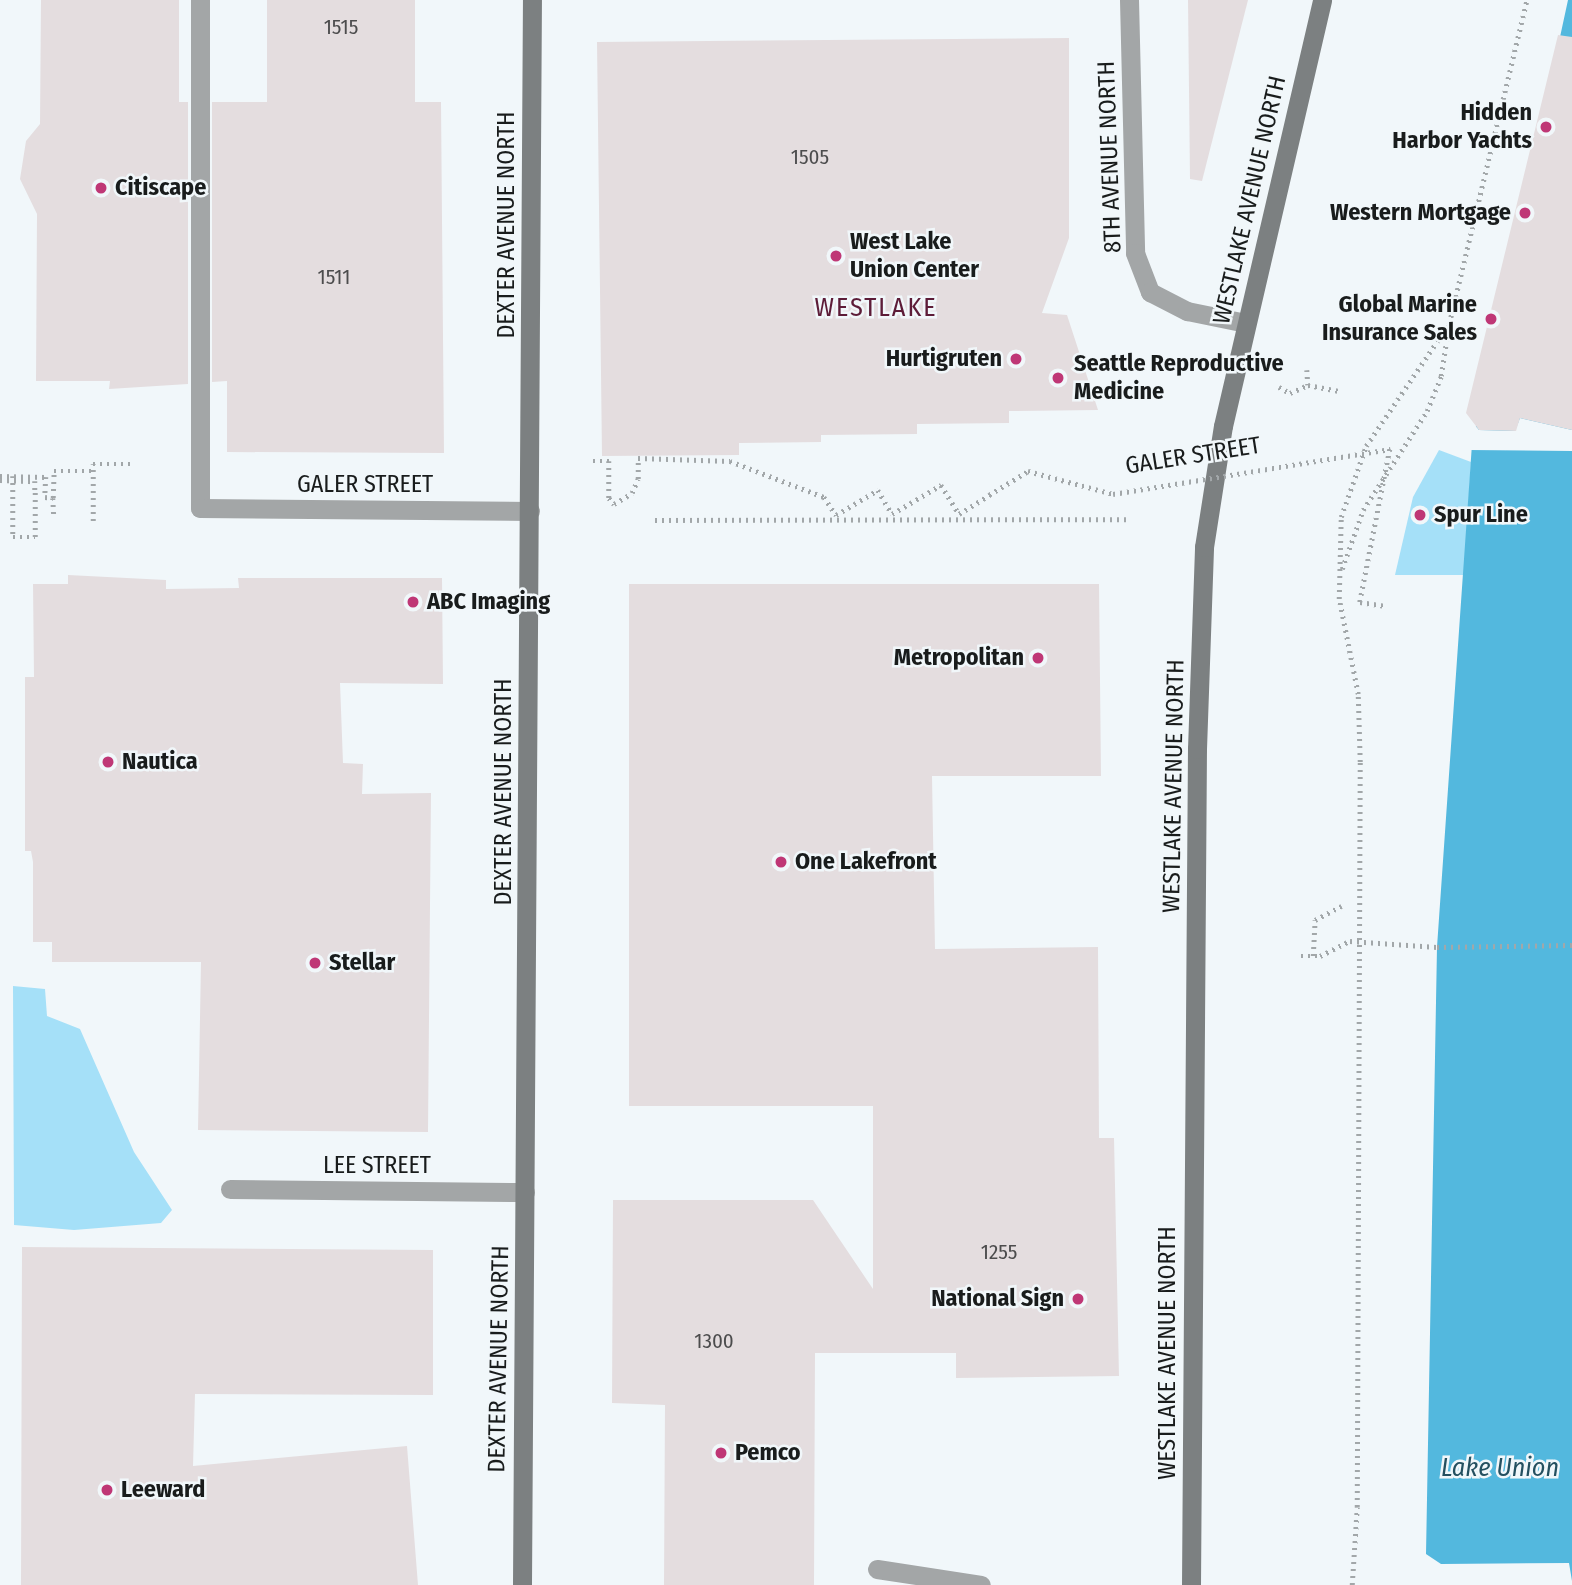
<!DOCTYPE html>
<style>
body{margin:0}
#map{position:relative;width:1572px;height:1585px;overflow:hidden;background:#f1f7fa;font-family:"Fira Sans Condensed",sans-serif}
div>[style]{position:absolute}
.green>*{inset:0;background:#a5e0f8}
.water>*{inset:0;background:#53b8de}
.pier>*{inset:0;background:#f1f7fa}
.building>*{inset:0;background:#e4dddf}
.path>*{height:4.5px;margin-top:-2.25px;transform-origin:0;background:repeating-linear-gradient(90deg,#a2a7a9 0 2px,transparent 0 7px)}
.service>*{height:19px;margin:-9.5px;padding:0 9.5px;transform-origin:9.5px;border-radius:9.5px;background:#a3a6a7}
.minor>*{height:19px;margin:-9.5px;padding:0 9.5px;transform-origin:9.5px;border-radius:9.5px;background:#a3a6a7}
.secondary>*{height:19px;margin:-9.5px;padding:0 9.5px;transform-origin:9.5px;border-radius:9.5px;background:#7c8081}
.path-bridge>*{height:4.5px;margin-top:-2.25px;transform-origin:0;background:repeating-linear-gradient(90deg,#a2a7a9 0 2px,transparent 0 7px)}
.dots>*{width:19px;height:19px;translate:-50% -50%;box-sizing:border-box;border:4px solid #f1f7fa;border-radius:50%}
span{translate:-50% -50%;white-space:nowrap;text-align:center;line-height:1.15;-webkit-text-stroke:5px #f1f7fa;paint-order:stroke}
.number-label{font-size:21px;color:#4c4c4d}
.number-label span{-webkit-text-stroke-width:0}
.poi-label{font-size:24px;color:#191c1c;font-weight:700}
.right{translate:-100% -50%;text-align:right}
.left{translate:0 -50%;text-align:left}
.street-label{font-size:24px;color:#191c1c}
.neighbourhood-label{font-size:26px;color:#5d1c38;letter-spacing:2px}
.water-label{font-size:26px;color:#245060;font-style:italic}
</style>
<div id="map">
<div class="green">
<i style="clip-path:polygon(1439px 450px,1471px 462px,1464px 575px,1395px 575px,1413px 497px)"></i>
<i style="clip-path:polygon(13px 986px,45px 989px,47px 1016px,80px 1029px,134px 1152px,172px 1210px,161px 1223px,74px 1230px,14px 1225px)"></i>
</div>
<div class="water">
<i style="clip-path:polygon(1568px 0,1572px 0,1572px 1581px,1569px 1563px,1441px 1564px,1426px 1554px,1437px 947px,1472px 444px)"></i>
</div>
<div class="pier">
<i style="clip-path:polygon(1520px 418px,1572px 430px,1572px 451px,1469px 450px,1473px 423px,1479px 430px,1515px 431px)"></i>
</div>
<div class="building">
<i style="clip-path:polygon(41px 0,179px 0,179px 102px,188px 102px,188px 384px,109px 389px,110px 381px,36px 381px,37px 214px,20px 179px,26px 141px,40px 124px)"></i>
<i style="clip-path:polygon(267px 0,415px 0,415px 102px,441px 102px,444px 453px,227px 452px,227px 381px,212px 382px,212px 102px,267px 102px)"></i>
<i style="clip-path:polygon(1188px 0,1248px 0,1202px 181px,1190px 179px)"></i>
<i style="clip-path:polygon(1558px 35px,1572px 37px,1572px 430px,1520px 418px,1516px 431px,1479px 430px,1466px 413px)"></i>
<i style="clip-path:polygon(1069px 38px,1069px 238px,1042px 313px,1067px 315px,1098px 410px,1009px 411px,1009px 423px,917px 424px,917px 434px,821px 435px,821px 442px,739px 443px,739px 455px,602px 456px,597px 42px)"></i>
<i style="clip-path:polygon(68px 575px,166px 580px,166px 589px,239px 588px,238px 578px,442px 578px,443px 684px,340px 683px,343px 763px,363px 764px,362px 794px,431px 793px,428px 1132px,198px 1130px,201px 962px,52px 962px,52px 942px,33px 942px,33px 862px,31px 851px,25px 851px,25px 677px,34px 677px,33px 584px,68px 584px)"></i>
<i style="clip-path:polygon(629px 584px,1099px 584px,1101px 776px,932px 776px,935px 949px,1098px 947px,1099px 1138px,1114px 1138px,1119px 1376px,956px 1378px,956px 1353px,815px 1353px,814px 1585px,664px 1585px,665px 1405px,612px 1403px,613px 1200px,813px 1200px,873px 1289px,873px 1106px,629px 1106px)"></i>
<i style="clip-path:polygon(22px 1247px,433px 1250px,433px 1395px,195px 1394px,193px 1466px,407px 1446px,418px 1585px,21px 1585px)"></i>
</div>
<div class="path">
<i style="left:1307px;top:370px;width:15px;rotate:86deg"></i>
<i style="left:1279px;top:387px;width:13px;rotate:29deg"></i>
<i style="left:1290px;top:393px;width:20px;rotate:-24deg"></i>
<i style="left:1308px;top:385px;width:33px;rotate:11deg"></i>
<i style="left:593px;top:461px;width:16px"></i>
<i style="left:609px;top:461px;width:37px;rotate:90deg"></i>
<i style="left:609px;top:498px;width:8px;rotate:50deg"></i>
<i style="left:614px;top:504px;width:21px;rotate:-31deg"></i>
<i style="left:632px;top:493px;width:15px;rotate:-67deg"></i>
<i style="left:638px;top:479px;width:21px;rotate:-90deg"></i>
<i style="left:638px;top:458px;width:92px;rotate:1.9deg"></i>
<i style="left:730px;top:461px;width:101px;rotate:21deg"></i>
<i style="left:824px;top:497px;width:22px;rotate:56deg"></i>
<i style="left:836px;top:515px;width:49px;rotate:-30.8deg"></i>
<i style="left:878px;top:490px;width:28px;rotate:60deg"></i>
<i style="left:892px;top:514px;width:57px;rotate:-30.6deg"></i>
<i style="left:941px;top:485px;width:34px;rotate:58deg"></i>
<i style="left:959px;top:514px;width:36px;rotate:-32deg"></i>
<i style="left:0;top:476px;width:46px;rotate:1.2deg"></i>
<i style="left:46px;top:477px;width:20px;rotate:93deg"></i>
<i style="left:45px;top:497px;width:8px;rotate:7deg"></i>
<i style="left:53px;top:498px;width:27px;rotate:-88deg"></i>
<i style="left:54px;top:471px;width:39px"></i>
<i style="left:13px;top:476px;width:61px;rotate:90deg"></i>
<i style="left:13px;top:537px;width:22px"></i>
<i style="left:35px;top:537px;width:45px;rotate:-90deg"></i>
<i style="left:53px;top:498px;width:17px;rotate:87deg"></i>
<i style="left:655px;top:520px;width:471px;rotate:-0.1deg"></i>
<i style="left:93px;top:521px;width:57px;rotate:-90deg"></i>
<i style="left:93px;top:464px;width:40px"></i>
<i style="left:1342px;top:569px;width:63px;rotate:-70.4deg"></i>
<i style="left:1363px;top:510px;width:118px;rotate:-57.1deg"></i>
<i style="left:1427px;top:411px;width:38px;rotate:-68deg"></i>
<i style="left:1441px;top:376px;width:53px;rotate:-81.3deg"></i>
<i style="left:1449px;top:324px;width:333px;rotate:-76.5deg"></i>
<i style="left:1360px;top:602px;width:26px;rotate:9deg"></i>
<i style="left:1301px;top:956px;width:19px"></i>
<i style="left:1320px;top:956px;width:34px;rotate:-27deg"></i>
<i style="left:1350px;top:941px;width:87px;rotate:3.9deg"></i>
<i style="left:1437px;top:947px;width:135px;rotate:-0.8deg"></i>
<i style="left:1313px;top:956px;width:36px;rotate:-87deg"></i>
<i style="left:1315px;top:920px;width:30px;rotate:-28deg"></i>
<i style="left:1352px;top:1585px;width:78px;rotate:-86.3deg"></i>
<i style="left:1357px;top:1507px;width:745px;rotate:-89.77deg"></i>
<i style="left:1360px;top:762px;width:68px;rotate:-91.7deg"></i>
<i style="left:1358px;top:694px;width:97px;rotate:-101.3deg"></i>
<i style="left:1339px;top:599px;width:82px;rotate:-88.6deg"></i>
<i style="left:1341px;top:517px;width:75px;rotate:-70.6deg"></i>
<i style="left:1366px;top:446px;width:148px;rotate:-55.8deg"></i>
</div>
<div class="service">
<i style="left:200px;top:508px;width:508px;rotate:-90deg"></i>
<i style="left:877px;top:1569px;width:105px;rotate:8.7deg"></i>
</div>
<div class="minor">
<i style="left:1129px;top:0;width:253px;rotate:88.6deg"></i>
<i style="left:1135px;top:253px;width:42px;rotate:69deg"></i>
<i style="left:1150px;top:292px;width:42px;rotate:27.2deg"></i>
<i style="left:1187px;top:311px;width:60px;rotate:11.5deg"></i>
<i style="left:200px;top:508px;width:330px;rotate:0.5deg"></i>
<i style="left:230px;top:1189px;width:295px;rotate:0.6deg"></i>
</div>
<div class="secondary">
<i style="left:522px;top:1585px;width:1585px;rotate:-89.64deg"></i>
<i style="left:1191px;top:1585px;width:836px;rotate:-89.59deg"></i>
<i style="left:1197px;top:749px;width:202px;rotate:-88deg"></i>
<i style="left:1204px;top:547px;width:122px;rotate:-81.1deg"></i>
<i style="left:1223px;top:426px;width:437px;rotate:-76.9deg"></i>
</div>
<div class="path-bridge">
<i style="left:0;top:480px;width:35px;rotate:2deg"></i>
<i style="left:35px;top:481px;width:11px;rotate:90deg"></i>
<i style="left:989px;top:495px;width:46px;rotate:-31.6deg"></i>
<i style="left:1028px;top:471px;width:88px;rotate:15.1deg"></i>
<i style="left:1113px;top:494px;width:281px;rotate:-9.2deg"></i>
<i style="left:1390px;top:449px;width:156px;rotate:101.1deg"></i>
</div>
<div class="dots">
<i style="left:1546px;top:127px;background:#bf3776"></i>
<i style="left:101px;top:188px;background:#bf3776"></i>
<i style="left:1525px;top:213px;background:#bf3776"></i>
<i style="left:836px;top:256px;background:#bf3776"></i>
<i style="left:1491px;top:319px;background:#bf3776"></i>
<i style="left:1016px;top:359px;background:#bf3776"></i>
<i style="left:1058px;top:378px;background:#bf3776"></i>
<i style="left:1420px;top:515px;background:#bf3776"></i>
<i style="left:413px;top:602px;background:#bf3776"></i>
<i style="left:1038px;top:658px;background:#bf3776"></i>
<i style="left:108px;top:762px;background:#bf3776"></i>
<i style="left:781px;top:862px;background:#bf3776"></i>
<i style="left:315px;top:963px;background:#bf3776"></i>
<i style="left:1078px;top:1299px;background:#bf3776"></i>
<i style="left:721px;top:1453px;background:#bf3776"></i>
<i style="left:107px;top:1490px;background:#bf3776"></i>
</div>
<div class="number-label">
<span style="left:341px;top:27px">1515</span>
<span style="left:810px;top:157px">1505</span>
<span style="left:334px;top:277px">1511</span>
<span style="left:999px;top:1252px">1255</span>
<span style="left:714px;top:1341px">1300</span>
</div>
<div class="poi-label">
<span class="right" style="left:1532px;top:127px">Hidden<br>Harbor Yachts</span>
<span class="left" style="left:115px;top:188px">Citiscape</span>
<span class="right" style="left:1511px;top:213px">Western Mortgage</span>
<span class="left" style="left:850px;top:256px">West Lake<br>Union Center</span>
<span class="right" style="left:1477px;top:319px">Global Marine<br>Insurance Sales</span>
<span class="right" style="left:1002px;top:359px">Hurtigruten</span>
<span class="left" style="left:1074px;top:378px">Seattle Reproductive<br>Medicine</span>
<span class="left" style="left:1434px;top:515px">Spur Line</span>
<span class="left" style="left:427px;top:602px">ABC Imaging</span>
<span class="right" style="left:1024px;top:658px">Metropolitan</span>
<span class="left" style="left:122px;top:762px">Nautica</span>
<span class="left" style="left:795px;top:862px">One Lakefront</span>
<span class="left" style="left:329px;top:963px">Stellar</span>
<span class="right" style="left:1064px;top:1299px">National Sign</span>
<span class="left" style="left:735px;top:1453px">Pemco</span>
<span class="left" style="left:121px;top:1490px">Leeward</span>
</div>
<div class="street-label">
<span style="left:1110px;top:157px;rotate:-92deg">8TH AVENUE NORTH</span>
<span style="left:1250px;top:200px;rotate:-77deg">WESTLAKE AVENUE NORTH</span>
<span style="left:507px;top:225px;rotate:-90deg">DEXTER AVENUE NORTH</span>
<span style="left:1193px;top:456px;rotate:-9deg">GALER STREET</span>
<span style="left:365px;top:485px">GALER STREET</span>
<span style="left:1174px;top:786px;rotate:-89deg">WESTLAKE AVENUE NORTH</span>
<span style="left:504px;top:792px;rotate:-90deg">DEXTER AVENUE NORTH</span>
<span style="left:377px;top:1166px">LEE STREET</span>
<span style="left:1168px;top:1353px;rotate:-90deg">WESTLAKE AVENUE NORTH</span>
<span style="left:499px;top:1359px;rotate:-89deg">DEXTER AVENUE NORTH</span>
</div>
<div class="neighbourhood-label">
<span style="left:876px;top:308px">WESTLAKE</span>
</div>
<div class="water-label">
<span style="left:1500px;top:1468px">Lake Union</span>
</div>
</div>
